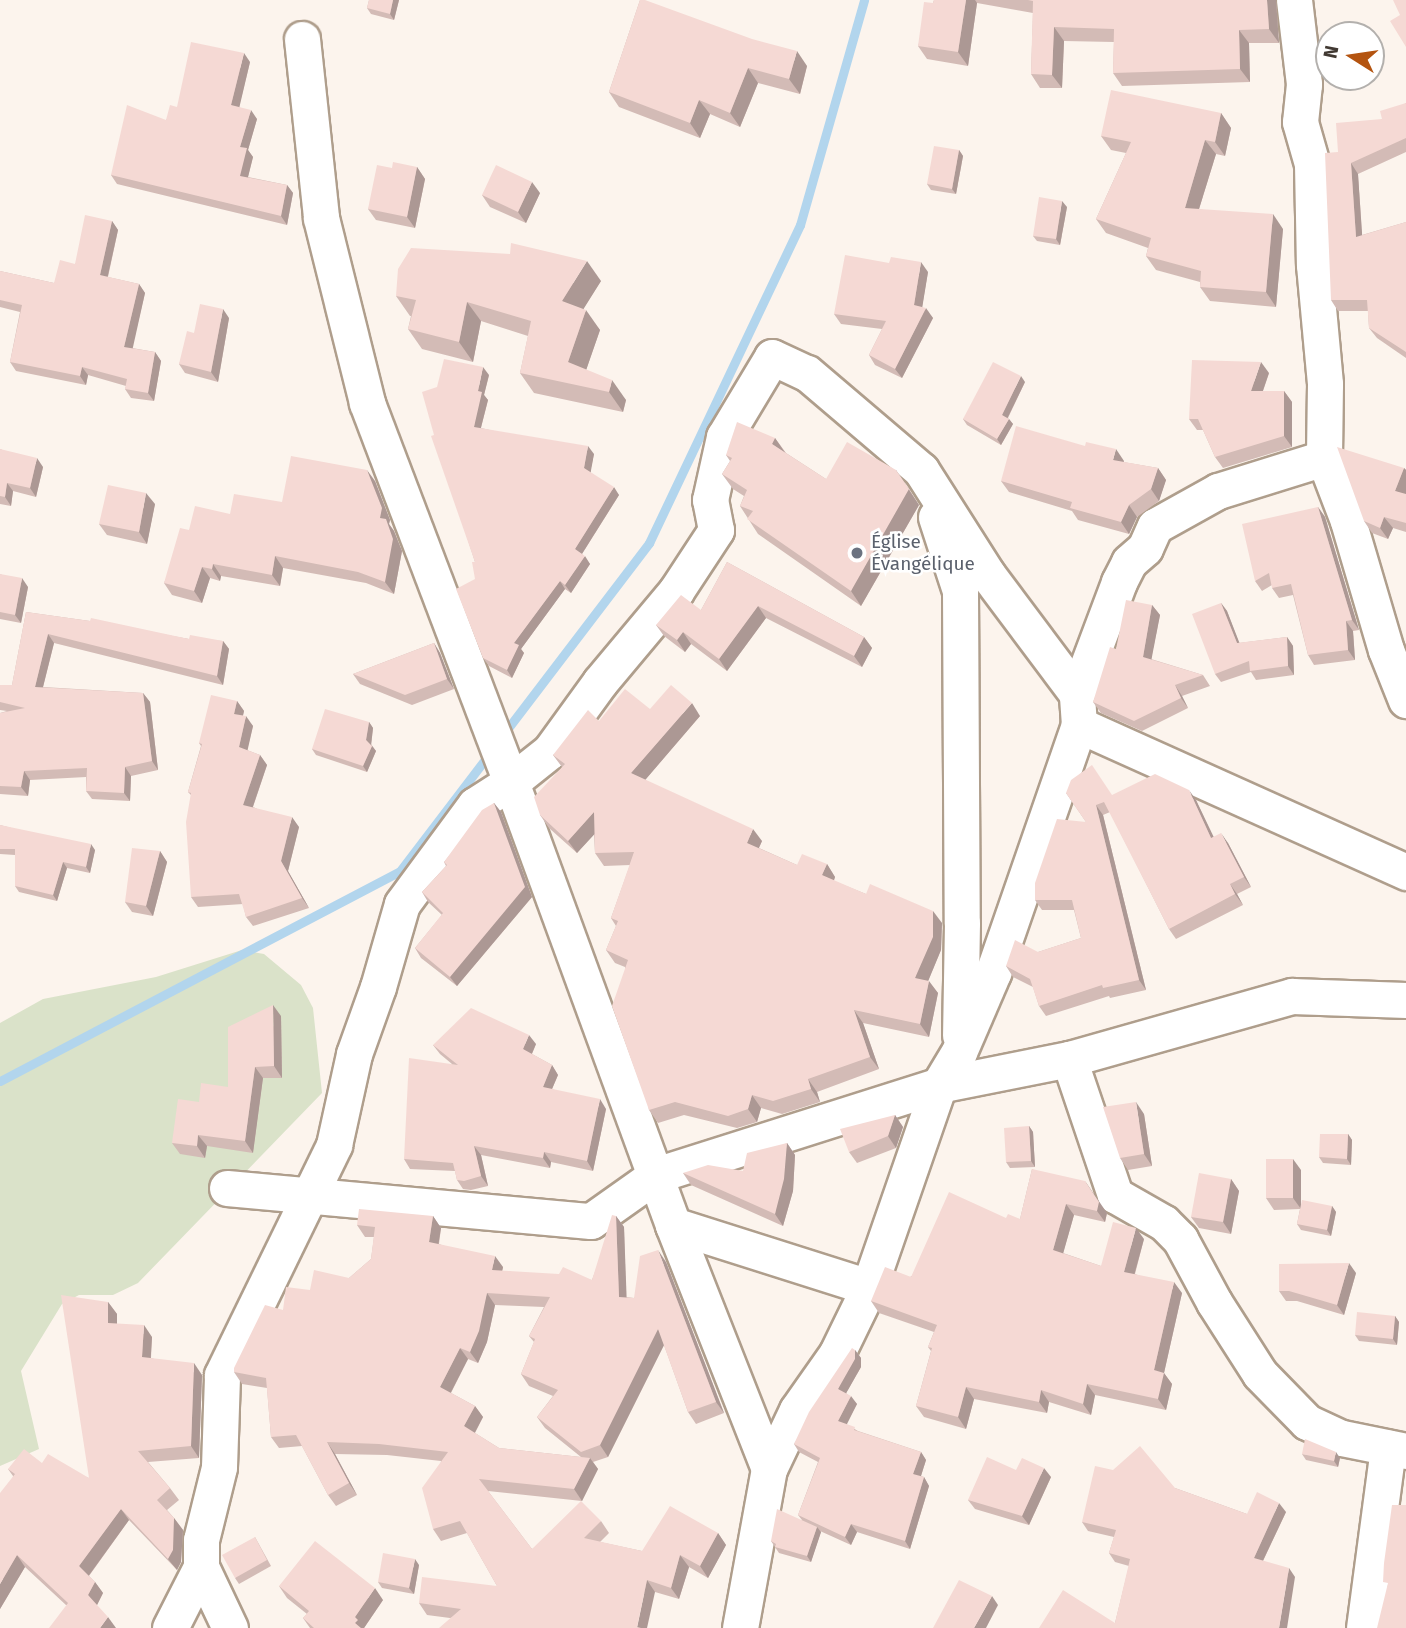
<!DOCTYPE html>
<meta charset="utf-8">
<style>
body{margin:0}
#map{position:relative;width:1406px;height:1628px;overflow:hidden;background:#fcf4ed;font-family:"Fira Sans",sans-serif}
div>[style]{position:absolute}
.green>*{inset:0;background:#dae2c9}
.stream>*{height:9px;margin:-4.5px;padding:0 4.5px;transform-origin:4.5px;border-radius:4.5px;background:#b2d5ed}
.roads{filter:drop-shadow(2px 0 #af9e8c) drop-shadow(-2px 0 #af9e8c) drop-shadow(0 2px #af9e8c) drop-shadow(0 -2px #af9e8c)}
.minor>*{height:35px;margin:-17.5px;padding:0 17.5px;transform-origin:17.5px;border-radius:17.5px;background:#fff}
.wall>*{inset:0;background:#d3bbb6}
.shaded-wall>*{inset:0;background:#ac9894}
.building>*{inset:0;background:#f5d9d4}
.dots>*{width:19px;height:19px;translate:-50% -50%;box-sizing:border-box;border:4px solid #fff;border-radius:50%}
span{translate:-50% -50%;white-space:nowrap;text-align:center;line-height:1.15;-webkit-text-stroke:5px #fff;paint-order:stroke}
.worship-label{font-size:19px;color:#5b616d}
.left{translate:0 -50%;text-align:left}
.north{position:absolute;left:1315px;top:21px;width:70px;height:70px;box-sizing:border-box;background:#fff;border:2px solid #b3b0ad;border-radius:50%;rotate:282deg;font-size:19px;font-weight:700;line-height:28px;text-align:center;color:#413932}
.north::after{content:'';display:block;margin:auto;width:24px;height:32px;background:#b45410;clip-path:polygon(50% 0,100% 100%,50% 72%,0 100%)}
</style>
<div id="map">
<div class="green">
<i style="clip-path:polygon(242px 950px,264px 954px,301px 985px,313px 1008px,322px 1093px,138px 1283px,113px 1295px,79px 1295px,62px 1304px,21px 1371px,39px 1449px,0 1466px,0 1023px,43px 999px,156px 977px)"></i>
</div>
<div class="stream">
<i style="left:502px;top:736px;width:243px;rotate:-52.7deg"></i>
<i style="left:649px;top:543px;width:352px;rotate:-64.6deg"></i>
<i style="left:800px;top:225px;width:234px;rotate:-74.1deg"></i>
<i style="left:0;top:1081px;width:452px;rotate:-27.7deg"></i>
<i style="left:400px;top:871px;width:148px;rotate:-52.7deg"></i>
</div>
<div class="roads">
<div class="minor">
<i style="left:1294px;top:0;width:85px;rotate:83.2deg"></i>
<i style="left:1304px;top:84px;width:38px;rotate:96deg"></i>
<i style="left:1300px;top:122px;width:44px;rotate:74.1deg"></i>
<i style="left:1312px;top:164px;width:101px;rotate:88.9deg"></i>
<i style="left:1314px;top:265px;width:120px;rotate:84.7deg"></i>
<i style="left:1325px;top:384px;width:74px;rotate:90.8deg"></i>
<i style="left:1324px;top:458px;width:67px;rotate:69.1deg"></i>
<i style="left:1348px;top:521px;width:134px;rotate:73.6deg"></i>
<i style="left:1386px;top:650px;width:54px;rotate:68.2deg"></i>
<i style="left:302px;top:39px;width:180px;rotate:83.9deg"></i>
<i style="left:321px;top:218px;width:191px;rotate:76deg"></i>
<i style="left:367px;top:403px;width:405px;rotate:69.2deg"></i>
<i style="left:511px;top:782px;width:472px;rotate:69.9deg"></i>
<i style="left:673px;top:1225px;width:262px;rotate:68.5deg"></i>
<i style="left:936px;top:517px;width:78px;rotate:72deg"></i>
<i style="left:960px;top:591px;width:332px;rotate:89.7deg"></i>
<i style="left:962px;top:923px;width:112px;rotate:91deg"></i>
<i style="left:1079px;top:725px;width:359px;rotate:24.2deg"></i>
<i style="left:1069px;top:1059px;width:144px;rotate:71.3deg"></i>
<i style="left:1115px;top:1195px;width:56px;rotate:29.7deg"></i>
<i style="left:1164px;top:1223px;width:23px;rotate:45deg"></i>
<i style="left:1180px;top:1239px;width:72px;rotate:61.6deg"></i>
<i style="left:1214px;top:1302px;width:85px;rotate:57.4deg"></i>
<i style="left:1260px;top:1374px;width:67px;rotate:45.6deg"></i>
<i style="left:1307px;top:1422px;width:38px;rotate:25deg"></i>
<i style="left:1342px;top:1438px;width:65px;rotate:11.5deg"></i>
<i style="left:227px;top:1188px;width:365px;rotate:5.2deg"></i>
<i style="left:591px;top:1221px;width:80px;rotate:-35.3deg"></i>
<i style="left:656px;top:1175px;width:297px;rotate:-17.6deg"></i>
<i style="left:939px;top:1085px;width:133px;rotate:-11.3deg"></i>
<i style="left:1069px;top:1059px;width:232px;rotate:-15.8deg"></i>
<i style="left:1292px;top:996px;width:114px;rotate:2deg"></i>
<i style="left:673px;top:1225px;width:206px;rotate:17.6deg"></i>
<i style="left:170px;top:1628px;width:68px;rotate:-63.1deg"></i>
<i style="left:230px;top:1628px;width:68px;rotate:-115.4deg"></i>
<i style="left:201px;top:1567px;width:27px;rotate:-90deg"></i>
<i style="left:201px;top:1540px;width:75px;rotate:-76.1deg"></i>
<i style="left:219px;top:1467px;width:92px;rotate:-88.1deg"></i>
<i style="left:222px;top:1375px;width:256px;rotate:-64deg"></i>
<i style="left:334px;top:1145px;width:93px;rotate:-77.6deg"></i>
<i style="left:354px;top:1054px;width:71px;rotate:-70.3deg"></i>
<i style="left:378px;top:987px;width:86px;rotate:-73.9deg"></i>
<i style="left:402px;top:904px;width:123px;rotate:-53.6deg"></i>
<i style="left:475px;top:805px;width:43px;rotate:-32.6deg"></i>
<i style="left:511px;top:782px;width:50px;rotate:-38.5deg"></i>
<i style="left:550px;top:751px;width:85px;rotate:-54.1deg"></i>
<i style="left:600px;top:682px;width:119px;rotate:-50.1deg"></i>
<i style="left:676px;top:591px;width:73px;rotate:-56.7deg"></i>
<i style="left:716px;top:530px;width:31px;rotate:-101deg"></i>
<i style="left:710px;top:500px;width:65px;rotate:-77.5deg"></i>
<i style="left:724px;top:437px;width:93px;rotate:-59deg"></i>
<i style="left:772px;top:357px;width:38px;rotate:25deg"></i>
<i style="left:807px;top:373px;width:150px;rotate:40.4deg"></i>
<i style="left:921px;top:470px;width:125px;rotate:57.5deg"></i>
<i style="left:988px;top:575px;width:149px;rotate:53.2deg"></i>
<i style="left:740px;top:1628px;width:162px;rotate:-79.7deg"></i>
<i style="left:769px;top:1469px;width:65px;rotate:-64.6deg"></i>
<i style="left:797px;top:1410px;width:70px;rotate:-54.9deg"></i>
<i style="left:837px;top:1353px;width:73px;rotate:-64.1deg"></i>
<i style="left:869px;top:1287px;width:214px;rotate:-70.9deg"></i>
<i style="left:939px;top:1085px;width:39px;rotate:-59deg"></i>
<i style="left:959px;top:1052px;width:86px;rotate:-66.7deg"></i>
<i style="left:993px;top:973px;width:262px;rotate:-70.9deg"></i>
<i style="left:1079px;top:725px;width:31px;rotate:-94deg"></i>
<i style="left:1077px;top:694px;width:120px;rotate:-69.4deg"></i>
<i style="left:1119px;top:582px;width:22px;rotate:-63deg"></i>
<i style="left:1129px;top:562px;width:21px;rotate:-41deg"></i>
<i style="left:1145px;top:548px;width:24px;rotate:-66deg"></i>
<i style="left:1155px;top:526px;width:72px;rotate:-29.1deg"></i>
<i style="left:1218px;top:491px;width:111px;rotate:-17.3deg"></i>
<i style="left:1364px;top:1628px;width:182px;rotate:-82.4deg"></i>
</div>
</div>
<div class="wall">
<i style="clip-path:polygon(369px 0,399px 0,394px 20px,371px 14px,367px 8px)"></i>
<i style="clip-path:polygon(640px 0,807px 66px,800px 94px,758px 83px,740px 127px,710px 114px,700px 138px,619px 107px,609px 92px)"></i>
<i style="clip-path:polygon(934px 0,1276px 0,1279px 43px,1249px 43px,1250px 82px,1122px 86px,1113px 73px,1114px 42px,1064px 41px,1062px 88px,1040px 88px,1031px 74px,1033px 13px,977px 3px,968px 66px,927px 59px,918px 46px)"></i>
<i style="clip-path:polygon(250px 62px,239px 107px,257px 119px,248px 150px,253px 157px,248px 177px,287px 185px,293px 193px,287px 225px,117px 184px,111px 175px,166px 120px,177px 107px)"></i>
<i style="clip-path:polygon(1406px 103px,1406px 152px,1358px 174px,1362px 235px,1406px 222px,1406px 358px,1377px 338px,1369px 328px,1368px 311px,1338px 311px,1331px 300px,1338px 152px,1382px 119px)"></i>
<i style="clip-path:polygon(1221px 113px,1231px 128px,1225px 156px,1216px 154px,1199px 209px,1283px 229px,1276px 307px,1210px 301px,1200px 287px,1200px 282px,1156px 270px,1146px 256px,1148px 248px,1106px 233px,1096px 219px,1126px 153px,1111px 150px,1101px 136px)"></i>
<i style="clip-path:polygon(959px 150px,963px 156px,956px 194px,931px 190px,927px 184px)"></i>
<i style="clip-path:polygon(417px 167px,425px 179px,415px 228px,376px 220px,368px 209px,392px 168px)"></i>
<i style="clip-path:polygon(540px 193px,526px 223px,490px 207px,482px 195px)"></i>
<i style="clip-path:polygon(1067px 207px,1060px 245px,1037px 241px,1033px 236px)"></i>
<i style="clip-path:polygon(112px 221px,118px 230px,108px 277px,139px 284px,145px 293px,132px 348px,155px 352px,161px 361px,154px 401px,131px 398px,125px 389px,126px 386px,88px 375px,86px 385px,16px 371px,10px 362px,20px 312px,0 307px,0 271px,54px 283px,75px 264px)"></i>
<i style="clip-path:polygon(928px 272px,922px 307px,933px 318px,902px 378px,875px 365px,869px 355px,882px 329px,841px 324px,834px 314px)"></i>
<i style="clip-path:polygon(601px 281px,583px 309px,600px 330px,586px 370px,626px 400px,623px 412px,534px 393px,520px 373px,528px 336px,481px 321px,473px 362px,422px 349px,408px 329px,411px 316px,410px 316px,396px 296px)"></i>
<i style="clip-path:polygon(229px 318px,218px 382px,185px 373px,179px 364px,194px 333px)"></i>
<i style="clip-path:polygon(1269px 373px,1263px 391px,1284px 391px,1292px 402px,1292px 447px,1223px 468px,1215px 457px,1203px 430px,1197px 430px,1189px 419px)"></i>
<i style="clip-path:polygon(489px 375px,484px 395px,488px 400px,481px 428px,594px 454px,590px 472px,619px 495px,582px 554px,590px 564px,571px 593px,565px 589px,521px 649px,524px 653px,512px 678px,489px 666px,483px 658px,475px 579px,475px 562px,434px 435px)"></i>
<i style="clip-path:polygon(1025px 382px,1008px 418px,1013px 424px,1001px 445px,967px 425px,963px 419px)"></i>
<i style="clip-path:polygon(775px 438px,786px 453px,826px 479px,907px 486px,919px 505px,861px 606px,758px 534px,740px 506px,744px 496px,733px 489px,722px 474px,730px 461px,726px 455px)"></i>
<i style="clip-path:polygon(0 449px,43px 467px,36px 497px,13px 491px,11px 506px,0 504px)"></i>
<i style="clip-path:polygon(1124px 461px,1123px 462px,1158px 468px,1166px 480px,1159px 501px,1137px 517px,1129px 534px,1078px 520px,1072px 511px,1009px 492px,1001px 481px)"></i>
<i style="clip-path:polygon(1404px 468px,1406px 470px,1406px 532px,1393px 528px,1388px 539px,1372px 533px,1364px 521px)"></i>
<i style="clip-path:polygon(375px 481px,390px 520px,389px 524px,394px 531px,402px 551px,394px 594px,366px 583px,283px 568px,280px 586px,221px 576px,220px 581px,210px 578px,202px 603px,172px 595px,164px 583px,189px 530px,282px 502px)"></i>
<i style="clip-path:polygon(155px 504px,147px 544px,107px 535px,99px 524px)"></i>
<i style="clip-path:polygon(1318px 507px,1325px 517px,1359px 630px,1353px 631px,1355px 660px,1314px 665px,1308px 655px,1293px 595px,1279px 598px,1272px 588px,1272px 585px,1262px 591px,1255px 581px)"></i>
<i style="clip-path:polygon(727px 562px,864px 637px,872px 648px,862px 667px,766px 618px,727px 671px,691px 644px,685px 652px,664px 636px,656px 625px,701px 610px)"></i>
<i style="clip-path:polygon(0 574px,28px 587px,21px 623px,0 619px)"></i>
<i style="clip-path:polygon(1221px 603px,1227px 611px,1239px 643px,1287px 637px,1293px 646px,1294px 675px,1256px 680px,1251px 672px,1221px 682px,1215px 674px)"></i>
<i style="clip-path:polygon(1152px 605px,1160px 615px,1151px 659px,1203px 675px,1210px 686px,1182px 696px,1188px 708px,1142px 731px,1101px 713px,1093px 702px,1116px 649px)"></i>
<i style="clip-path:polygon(26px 612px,90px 621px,189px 639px,223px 641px,229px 649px,223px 685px,54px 643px,43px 687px,143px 693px,150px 702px,158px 770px,131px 776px,130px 801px,92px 799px,86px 791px,86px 777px,30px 780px,28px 796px,0 794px,0 713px,7px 711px,0 710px,0 685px,12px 685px)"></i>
<i style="clip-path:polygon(434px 643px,440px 653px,454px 689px,412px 705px,360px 684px,353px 674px)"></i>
<i style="clip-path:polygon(237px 701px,244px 711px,243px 716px,253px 726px,247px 750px,260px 755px,267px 765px,253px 807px,299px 827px,288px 871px,309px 908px,253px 926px,246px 917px,243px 904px,198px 907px,191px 897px,191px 795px,188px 792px,201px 746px,199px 743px)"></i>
<i style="clip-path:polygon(650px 709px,700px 716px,645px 780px,762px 841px,759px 848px,797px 865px,827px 864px,835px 877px,834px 881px,866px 894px,942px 923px,941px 950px,928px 981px,938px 993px,929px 1037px,863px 1023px,879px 1069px,817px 1092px,820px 1102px,782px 1114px,761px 1108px,757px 1122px,737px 1128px,684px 1115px,658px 1123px,649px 1110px,625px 967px,615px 963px,606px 950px,616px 926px,611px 918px,630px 865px,604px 866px,595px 853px,594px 834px,577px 853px,549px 828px,540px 815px,562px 767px,553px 755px,599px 721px)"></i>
<i style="clip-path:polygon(369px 722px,373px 728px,371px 744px,376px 751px,367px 772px,316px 755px,312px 749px)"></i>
<i style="clip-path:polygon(1066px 793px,1196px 800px,1213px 837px,1228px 843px,1251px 887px,1237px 894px,1243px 905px,1176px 939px,1169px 929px,1110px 812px,1103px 815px,1146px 990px,1110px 998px,1109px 996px,1046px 1016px,1039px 1006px,1033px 987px,1013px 977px,1006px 966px,1038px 952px,1081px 938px,1074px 910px,1042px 910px,1035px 900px,1086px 822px)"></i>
<i style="clip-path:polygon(494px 803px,501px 812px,532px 897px,457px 986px,421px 958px,415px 948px,442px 915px,428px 902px,422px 892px,446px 866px,444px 862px)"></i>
<i style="clip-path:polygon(0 825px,95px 850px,90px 873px,67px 868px,57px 901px,19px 892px,15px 886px,15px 855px,0 854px)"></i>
<i style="clip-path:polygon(160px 851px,167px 862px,153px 916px,132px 912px,125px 902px)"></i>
<i style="clip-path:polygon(281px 1016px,282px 1078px,263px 1078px,253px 1153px,207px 1146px,205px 1158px,180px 1154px,172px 1143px,199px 1102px,228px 1087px)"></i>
<i style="clip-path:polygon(536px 1044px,532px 1054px,552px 1065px,558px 1075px,552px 1089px,606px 1109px,593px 1171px,551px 1162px,550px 1168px,481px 1155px,488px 1186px,471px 1190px,463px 1189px,457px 1180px,455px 1171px,410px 1169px,404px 1159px,452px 1064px,440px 1054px,433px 1045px)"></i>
<i style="clip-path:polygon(1144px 1114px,1152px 1166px,1128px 1170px,1120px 1158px)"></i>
<i style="clip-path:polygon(895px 1115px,903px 1127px,896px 1148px,857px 1163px,849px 1152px)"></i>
<i style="clip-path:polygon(1029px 1126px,1033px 1132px,1035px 1167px,1010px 1168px,1006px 1162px)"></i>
<i style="clip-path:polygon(1348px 1134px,1352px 1140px,1351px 1165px,1323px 1163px,1319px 1157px)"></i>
<i style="clip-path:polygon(787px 1143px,795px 1155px,793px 1191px,783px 1226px,691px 1185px,683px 1173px,743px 1171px)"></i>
<i style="clip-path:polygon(1032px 1169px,1107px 1213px,1105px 1222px,1074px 1215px,1063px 1253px,1101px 1266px,1144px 1239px,1135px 1274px,1182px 1293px,1164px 1373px,1172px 1384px,1166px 1410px,1095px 1395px,1091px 1415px,1049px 1402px,1047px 1413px,974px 1399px,966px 1429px,924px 1417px,916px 1406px,931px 1351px,928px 1347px,934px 1332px,879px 1313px,871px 1301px,1006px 1218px,1020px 1219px)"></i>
<i style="clip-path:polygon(1301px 1170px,1301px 1206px,1332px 1206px,1336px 1212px,1331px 1236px,1301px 1230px,1297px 1224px,1300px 1209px,1274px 1210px,1266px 1198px)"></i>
<i style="clip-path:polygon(1231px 1179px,1239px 1191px,1231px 1234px,1199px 1228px,1191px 1217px)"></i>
<i style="clip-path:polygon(evenodd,433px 1216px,441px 1228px,439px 1244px,503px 1267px,502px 1271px,592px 1280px,616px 1216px,624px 1227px,626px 1297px,634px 1298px,666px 1262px,724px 1413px,696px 1424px,688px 1412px,664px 1345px,608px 1457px,593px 1462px,598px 1469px,582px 1501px,488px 1491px,532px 1549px,601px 1521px,609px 1533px,600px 1542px,642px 1551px,718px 1533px,726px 1545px,708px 1578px,689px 1567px,679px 1599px,655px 1592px,450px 1618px,427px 1615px,419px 1603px,497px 1586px,467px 1533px,441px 1541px,433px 1529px,441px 1461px,387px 1455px,335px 1454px,357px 1495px,336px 1506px,328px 1495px,302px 1446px,279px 1448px,271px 1437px,267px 1388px,242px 1384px,234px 1372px,283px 1310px,310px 1290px,349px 1278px,371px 1259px,374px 1237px,365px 1237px,357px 1225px,433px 1216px,495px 1305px,544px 1307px,529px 1336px,534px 1342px,521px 1374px,529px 1386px,553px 1396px,537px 1417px,545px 1428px,581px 1457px,499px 1448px,475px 1433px,483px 1417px,475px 1406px,451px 1393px,468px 1359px,478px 1363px,487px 1342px,495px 1305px)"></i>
<i style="clip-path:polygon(1356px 1273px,1344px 1315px,1297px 1301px,1286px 1301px,1279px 1291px)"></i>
<i style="clip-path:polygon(108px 1302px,117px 1314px,117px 1324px,152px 1337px,151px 1358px,202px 1375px,199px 1458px,148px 1462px,170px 1488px,179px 1500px,167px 1510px,174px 1518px,183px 1530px,181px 1562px,177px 1570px,129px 1520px,89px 1576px,95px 1582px,103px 1593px,97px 1605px,66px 1605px,25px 1567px,0 1609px,13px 1476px,8px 1469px,42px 1463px,89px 1478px)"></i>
<i style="clip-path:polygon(1395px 1316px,1399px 1322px,1397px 1345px,1359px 1341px,1355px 1335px)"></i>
<i style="clip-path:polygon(855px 1350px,861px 1358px,861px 1367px,846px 1393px,857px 1404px,846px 1424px,858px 1431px,921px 1452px,926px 1460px,921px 1476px,924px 1477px,929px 1486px,910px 1549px,857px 1532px,851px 1545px,820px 1531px,821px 1532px,811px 1562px,779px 1553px,771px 1541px,802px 1520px,798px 1515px,818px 1462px,799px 1452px,794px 1444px)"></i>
<i style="clip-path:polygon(1302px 1454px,1340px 1458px,1338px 1467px,1306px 1460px)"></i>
<i style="clip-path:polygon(1016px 1470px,1051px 1477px,1029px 1525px,975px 1509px,968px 1500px)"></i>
<i style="clip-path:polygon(1175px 1488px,1247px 1514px,1286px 1512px,1263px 1561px,1295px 1577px,1115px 1623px,1129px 1566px,1115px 1562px,1109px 1553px,1114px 1537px,1088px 1531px,1082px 1522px)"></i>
<i style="clip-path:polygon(255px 1537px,271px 1566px,239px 1584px,235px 1578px)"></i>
<i style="clip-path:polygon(419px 1565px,414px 1594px,382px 1588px,378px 1582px)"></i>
<i style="clip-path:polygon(279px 1586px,383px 1600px,364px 1628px,310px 1628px,303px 1618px,307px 1614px,287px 1598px)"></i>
</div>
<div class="shaded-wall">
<i style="clip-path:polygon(393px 0,399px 0,394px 20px,390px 14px)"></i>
<i style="clip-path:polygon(966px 0,975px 0,977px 3px,968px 66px,958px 52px)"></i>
<i style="clip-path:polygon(1267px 0,1276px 0,1279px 43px,1269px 29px)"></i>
<i style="clip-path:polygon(1054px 27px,1064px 41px,1062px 88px,1052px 75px)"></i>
<i style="clip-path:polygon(1239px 30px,1249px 43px,1250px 82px,1240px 69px)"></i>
<i style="clip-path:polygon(797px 51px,807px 66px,800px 94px,789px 79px)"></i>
<i style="clip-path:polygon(244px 53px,250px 62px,238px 113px,231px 105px)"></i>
<i style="clip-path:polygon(748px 68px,758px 83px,740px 127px,730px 113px)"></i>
<i style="clip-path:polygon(699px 100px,710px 114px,700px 138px,690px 123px)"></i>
<i style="clip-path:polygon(251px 110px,257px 119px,248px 150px,253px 157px,246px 185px,240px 176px,240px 147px)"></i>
<i style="clip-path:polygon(1221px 113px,1231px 128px,1225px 156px,1215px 142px)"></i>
<i style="clip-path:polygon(1205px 140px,1216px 154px,1195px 222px,1185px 208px)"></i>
<i style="clip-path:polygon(959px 150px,963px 156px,956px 194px,952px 189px)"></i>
<i style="clip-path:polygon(1351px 163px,1358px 174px,1363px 248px,1356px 237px)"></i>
<i style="clip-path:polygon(417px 167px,425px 179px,415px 228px,407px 217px)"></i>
<i style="clip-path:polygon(532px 182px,540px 193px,526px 223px,518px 212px)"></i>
<i style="clip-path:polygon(287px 185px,293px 193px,287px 225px,281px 216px)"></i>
<i style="clip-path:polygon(1062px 201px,1067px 207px,1060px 245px,1056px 239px)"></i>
<i style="clip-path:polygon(1273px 214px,1283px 229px,1276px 307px,1266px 292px)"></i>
<i style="clip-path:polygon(112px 221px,118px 230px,106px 284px,100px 275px)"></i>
<i style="clip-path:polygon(587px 261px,601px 281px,576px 321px,562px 301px)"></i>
<i style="clip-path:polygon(921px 262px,928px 272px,921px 315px,914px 305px)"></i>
<i style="clip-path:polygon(139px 284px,145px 293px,131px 356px,124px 347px)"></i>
<i style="clip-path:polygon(467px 302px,481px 321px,473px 362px,459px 342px)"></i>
<i style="clip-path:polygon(926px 308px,933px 318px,902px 378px,895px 369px)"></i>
<i style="clip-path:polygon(223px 309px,229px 318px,218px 382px,211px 372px)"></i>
<i style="clip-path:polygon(586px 310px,600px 330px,582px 382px,568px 362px)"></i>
<i style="clip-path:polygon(155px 352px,161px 361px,154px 401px,148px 393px)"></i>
<i style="clip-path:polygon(1261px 362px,1269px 373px,1259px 402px,1251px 391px)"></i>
<i style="clip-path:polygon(82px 367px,88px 375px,86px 385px,80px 376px)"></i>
<i style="clip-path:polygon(483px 367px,489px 375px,484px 395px,488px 400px,479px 435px,474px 427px,478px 391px)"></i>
<i style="clip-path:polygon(1021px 376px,1025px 382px,1006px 421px,1002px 415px)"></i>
<i style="clip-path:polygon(612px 380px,626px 400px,623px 412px,609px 392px)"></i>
<i style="clip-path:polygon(1284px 391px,1292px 402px,1292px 447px,1284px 436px)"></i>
<i style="clip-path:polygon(1009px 419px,1013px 424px,1001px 445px,997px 439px)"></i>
<i style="clip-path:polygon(775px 438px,786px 454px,772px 444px)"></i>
<i style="clip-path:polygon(588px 446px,594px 454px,590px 476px,584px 468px)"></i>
<i style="clip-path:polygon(1116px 449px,1124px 461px,1121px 472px,1113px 460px)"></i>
<i style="clip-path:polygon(37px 458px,43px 467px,36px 497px,30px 488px)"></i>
<i style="clip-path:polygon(1158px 468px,1166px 480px,1159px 501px,1151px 489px)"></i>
<i style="clip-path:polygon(1404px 468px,1406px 470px,1406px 495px,1395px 491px)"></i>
<i style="clip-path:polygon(367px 470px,375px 481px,390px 520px,389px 524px,394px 531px,402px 551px,394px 594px,385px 582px,380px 518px)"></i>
<i style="clip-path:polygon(896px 470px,919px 505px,861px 606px,851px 591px)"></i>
<i style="clip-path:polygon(7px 483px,13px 491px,11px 506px,5px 497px)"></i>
<i style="clip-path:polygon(614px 487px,619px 495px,580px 557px,575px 549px)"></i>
<i style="clip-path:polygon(146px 493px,155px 504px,147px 544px,139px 532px)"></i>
<i style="clip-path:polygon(1129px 505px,1137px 517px,1129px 534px,1121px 522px)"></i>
<i style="clip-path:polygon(1318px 507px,1325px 517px,1359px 630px,1352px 620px)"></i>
<i style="clip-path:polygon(1384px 517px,1393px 528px,1388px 539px,1380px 528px)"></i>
<i style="clip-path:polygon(275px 556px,283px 568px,280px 586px,272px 575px)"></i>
<i style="clip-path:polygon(585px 556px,590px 564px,571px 593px,565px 585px)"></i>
<i style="clip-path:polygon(213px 564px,221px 576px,220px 581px,212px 569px)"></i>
<i style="clip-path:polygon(202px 567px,210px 578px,202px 603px,194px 591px)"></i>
<i style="clip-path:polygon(22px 578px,28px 587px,21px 623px,15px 615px)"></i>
<i style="clip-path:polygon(560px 581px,565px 589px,521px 649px,524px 653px,512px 678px,507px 670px,514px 643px)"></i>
<i style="clip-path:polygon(1221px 603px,1227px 611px,1243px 652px,1237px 643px)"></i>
<i style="clip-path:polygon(1152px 605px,1160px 615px,1150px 667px,1143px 657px)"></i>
<i style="clip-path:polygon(758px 606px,766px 618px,727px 671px,719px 659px)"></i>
<i style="clip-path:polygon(1346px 621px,1353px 631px,1355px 660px,1348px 650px)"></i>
<i style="clip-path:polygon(683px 632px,691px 644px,685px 652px,677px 640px)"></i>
<i style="clip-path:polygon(48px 634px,54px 643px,41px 695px,35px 687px)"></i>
<i style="clip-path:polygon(864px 637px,872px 648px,862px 667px,854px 656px)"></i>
<i style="clip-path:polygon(1287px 637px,1293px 646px,1294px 675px,1288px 666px)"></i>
<i style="clip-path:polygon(223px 641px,229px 649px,223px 685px,217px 676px)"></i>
<i style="clip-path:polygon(434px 643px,440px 653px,454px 689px,447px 679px)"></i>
<i style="clip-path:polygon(1175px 685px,1182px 696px,1188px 708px,1181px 698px)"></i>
<i style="clip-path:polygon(143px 693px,150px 702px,158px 770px,152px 761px)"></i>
<i style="clip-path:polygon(237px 701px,244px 711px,241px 723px,234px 714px)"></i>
<i style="clip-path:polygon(692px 703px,700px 716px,640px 786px,631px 773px)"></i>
<i style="clip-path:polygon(246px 716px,253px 726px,246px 757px,239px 747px)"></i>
<i style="clip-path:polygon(369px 722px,373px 728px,371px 746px,366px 740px)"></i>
<i style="clip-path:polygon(372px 746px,376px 751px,367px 772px,363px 766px)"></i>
<i style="clip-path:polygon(260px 755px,267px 765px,250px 815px,243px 805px)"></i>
<i style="clip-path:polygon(125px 767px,131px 776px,130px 801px,124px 793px)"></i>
<i style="clip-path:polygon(24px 771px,30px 780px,28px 796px,21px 787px)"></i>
<i style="clip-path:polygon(1189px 790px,1196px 800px,1219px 848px,1211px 838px)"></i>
<i style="clip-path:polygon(494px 803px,501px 812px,532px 897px,457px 986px,450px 977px)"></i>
<i style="clip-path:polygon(1096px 805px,1103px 815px,1146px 990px,1139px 980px)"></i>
<i style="clip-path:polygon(594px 812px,603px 825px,577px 853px,568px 841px)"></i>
<i style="clip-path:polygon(292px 817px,299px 827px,288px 871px,309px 908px,302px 898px,281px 861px)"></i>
<i style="clip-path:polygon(753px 829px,762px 841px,755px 856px,747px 843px)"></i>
<i style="clip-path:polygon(1221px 833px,1228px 843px,1251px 887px,1244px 877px)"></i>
<i style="clip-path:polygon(91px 844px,95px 850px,90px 873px,86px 867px)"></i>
<i style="clip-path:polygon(160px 851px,167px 862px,153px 916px,146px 906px)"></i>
<i style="clip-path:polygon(63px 862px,67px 868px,57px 901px,53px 895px)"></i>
<i style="clip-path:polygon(827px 864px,835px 877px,831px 888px,822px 875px)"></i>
<i style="clip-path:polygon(1230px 884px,1237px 894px,1243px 905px,1235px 894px)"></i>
<i style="clip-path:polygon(933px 911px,942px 923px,941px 950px,924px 991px,915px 978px)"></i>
<i style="clip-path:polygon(929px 981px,938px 993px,929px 1037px,920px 1024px)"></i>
<i style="clip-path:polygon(273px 1005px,281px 1016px,282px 1078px,274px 1066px)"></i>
<i style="clip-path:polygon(854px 1010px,863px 1023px,879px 1069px,870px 1057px)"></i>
<i style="clip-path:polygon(529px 1035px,536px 1044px,530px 1058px,523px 1049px)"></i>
<i style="clip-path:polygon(552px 1065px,558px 1075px,549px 1096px,543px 1087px)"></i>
<i style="clip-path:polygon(255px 1067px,263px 1078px,253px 1153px,245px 1141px)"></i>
<i style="clip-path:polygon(808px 1079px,817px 1092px,820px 1102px,811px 1089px)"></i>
<i style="clip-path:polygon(752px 1095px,761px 1108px,757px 1122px,748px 1109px)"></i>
<i style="clip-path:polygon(600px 1099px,606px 1109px,593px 1171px,587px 1161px)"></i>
<i style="clip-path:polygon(1136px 1102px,1144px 1114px,1152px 1166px,1144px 1154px)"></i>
<i style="clip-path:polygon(895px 1115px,903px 1127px,896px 1148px,888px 1136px)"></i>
<i style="clip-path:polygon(1029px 1126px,1033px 1132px,1035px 1167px,1031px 1161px)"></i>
<i style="clip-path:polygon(1348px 1134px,1352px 1140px,1351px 1165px,1347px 1159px)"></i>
<i style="clip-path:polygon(198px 1135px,207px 1146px,205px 1158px,197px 1146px)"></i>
<i style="clip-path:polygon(787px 1143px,795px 1155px,793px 1191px,783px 1226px,775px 1214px)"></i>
<i style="clip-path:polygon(474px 1146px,481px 1155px,488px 1186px,481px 1176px)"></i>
<i style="clip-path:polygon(544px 1152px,551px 1162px,550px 1168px,543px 1158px)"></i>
<i style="clip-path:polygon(1293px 1159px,1301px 1170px,1301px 1209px,1293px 1198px)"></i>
<i style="clip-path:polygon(1231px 1179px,1239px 1191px,1231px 1234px,1223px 1222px)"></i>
<i style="clip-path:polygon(1085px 1181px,1107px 1213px,1105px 1222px,1097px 1211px)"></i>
<i style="clip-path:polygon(1066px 1204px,1074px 1215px,1061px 1261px,1053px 1250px)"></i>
<i style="clip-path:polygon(1332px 1206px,1336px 1212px,1331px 1236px,1327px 1230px)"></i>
<i style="clip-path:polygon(433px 1216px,441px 1228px,437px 1253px,429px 1242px)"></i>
<i style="clip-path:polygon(616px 1216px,624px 1227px,627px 1308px,619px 1297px)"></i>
<i style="clip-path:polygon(1136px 1228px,1144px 1239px,1132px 1283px,1124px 1272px)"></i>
<i style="clip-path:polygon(658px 1250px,666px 1262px,724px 1413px,716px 1402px)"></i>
<i style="clip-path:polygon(495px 1256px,503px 1267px,500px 1282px,492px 1270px)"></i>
<i style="clip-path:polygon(1349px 1263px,1356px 1273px,1344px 1315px,1337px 1305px)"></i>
<i style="clip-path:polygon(1174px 1282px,1182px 1293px,1164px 1373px,1172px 1384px,1166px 1410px,1158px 1399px,1154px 1370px)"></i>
<i style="clip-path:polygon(487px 1293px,495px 1305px,487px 1342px,478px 1363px,470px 1352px)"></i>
<i style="clip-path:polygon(108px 1302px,117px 1314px,117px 1335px,108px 1323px)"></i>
<i style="clip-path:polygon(1395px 1316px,1399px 1322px,1397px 1345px,1393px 1339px)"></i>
<i style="clip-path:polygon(144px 1325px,152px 1337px,150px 1369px,142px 1357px)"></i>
<i style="clip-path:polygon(658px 1329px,666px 1341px,608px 1457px,600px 1445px)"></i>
<i style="clip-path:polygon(460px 1348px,468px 1359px,448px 1398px,440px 1387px)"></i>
<i style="clip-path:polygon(855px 1350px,861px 1358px,861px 1367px,844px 1397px,838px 1389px)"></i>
<i style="clip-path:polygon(194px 1363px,202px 1375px,199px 1458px,191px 1446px)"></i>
<i style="clip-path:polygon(1087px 1384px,1095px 1395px,1091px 1415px,1083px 1404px)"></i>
<i style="clip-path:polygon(966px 1387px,974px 1399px,966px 1429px,958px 1417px)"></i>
<i style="clip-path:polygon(1041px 1390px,1049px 1402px,1047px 1413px,1039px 1402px)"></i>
<i style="clip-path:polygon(851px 1396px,857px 1404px,844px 1430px,838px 1421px)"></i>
<i style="clip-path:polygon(475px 1406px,483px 1417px,472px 1438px,464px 1426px)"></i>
<i style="clip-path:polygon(327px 1442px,335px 1454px,357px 1495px,349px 1483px)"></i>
<i style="clip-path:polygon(921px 1452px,926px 1460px,919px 1482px,913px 1474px)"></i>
<i style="clip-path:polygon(1336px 1452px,1340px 1458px,1338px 1467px,1334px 1461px)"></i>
<i style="clip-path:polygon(590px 1458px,598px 1469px,582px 1501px,574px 1489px)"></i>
<i style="clip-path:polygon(1044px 1468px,1051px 1477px,1029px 1525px,1022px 1516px)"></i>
<i style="clip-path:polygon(924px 1477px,929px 1486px,910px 1549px,905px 1541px)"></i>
<i style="clip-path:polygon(1279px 1503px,1286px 1512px,1260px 1567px,1254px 1558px)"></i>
<i style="clip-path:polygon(121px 1509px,129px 1520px,87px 1578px,79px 1566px)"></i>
<i style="clip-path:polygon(174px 1518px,183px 1530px,181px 1562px,177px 1570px,168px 1559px)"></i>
<i style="clip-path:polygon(851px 1524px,857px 1532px,851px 1545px,845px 1537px)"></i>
<i style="clip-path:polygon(817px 1527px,821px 1532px,811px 1562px,807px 1556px)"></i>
<i style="clip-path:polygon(718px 1533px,726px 1545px,708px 1578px,700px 1566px)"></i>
<i style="clip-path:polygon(17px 1555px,25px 1567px,0 1609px,0 1584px)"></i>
<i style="clip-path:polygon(680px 1555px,689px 1567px,679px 1599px,671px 1588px)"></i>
<i style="clip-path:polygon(415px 1559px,419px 1565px,414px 1594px,409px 1588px)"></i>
<i style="clip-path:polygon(1289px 1568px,1295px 1577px,1287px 1628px,1279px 1628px)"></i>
<i style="clip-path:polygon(647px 1580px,655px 1592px,647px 1628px,637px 1628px)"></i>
<i style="clip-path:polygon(95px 1582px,103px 1593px,96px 1607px,88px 1595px)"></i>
<i style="clip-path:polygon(375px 1588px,383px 1600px,364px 1628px,359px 1628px,355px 1623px,355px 1617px)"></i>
<i style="clip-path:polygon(992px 1596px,998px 1605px,986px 1628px,974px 1628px)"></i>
<i style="clip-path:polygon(108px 1617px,116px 1628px,100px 1628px)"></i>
</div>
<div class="building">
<i style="clip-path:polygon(369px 0,393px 0,390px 14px,367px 8px)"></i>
<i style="clip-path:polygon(640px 0,645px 0,752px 39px,797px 51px,789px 79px,748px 68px,730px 113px,699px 100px,690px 123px,609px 92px)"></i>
<i style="clip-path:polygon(934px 0,966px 0,958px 52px,918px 46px,924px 2px,933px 3px)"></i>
<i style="clip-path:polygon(1028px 0,1267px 0,1269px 29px,1239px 30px,1240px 69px,1113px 73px,1114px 29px,1054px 27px,1052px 75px,1031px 74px,1033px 1px)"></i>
<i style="clip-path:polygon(1393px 0,1406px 0,1406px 47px,1390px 21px,1400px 15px)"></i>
<i style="clip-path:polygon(191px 42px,244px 53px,231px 105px,251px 110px,240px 147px,247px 148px,240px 176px,287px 185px,281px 216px,111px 175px,127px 105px,166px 120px,170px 105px,177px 107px)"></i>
<i style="clip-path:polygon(1111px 90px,1221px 113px,1215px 142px,1205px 140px,1185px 208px,1273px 214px,1266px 292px,1200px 287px,1201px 271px,1146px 256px,1151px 238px,1096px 219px,1131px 142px,1101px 136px)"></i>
<i style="clip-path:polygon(1406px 103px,1406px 138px,1351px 163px,1356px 237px,1406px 222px,1406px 352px,1369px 328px,1367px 300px,1331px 300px,1325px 153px,1338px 152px,1336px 123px,1382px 119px,1380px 111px)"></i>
<i style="clip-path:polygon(934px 146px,959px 150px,952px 189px,927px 184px)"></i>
<i style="clip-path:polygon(393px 162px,417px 167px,407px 217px,368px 209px,377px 165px,392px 168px)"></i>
<i style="clip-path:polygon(496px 165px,532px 182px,518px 212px,482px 195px)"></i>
<i style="clip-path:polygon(1039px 197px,1062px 201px,1056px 239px,1033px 236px)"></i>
<i style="clip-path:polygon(85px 215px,112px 221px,100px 275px,139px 284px,124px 347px,155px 352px,148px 393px,125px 389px,127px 379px,82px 367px,80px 376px,10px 362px,22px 305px,0 300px,0 271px,54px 283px,60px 260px,75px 264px)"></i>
<i style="clip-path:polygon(511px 243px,587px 261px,562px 301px,586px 310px,568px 362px,612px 380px,609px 392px,520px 373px,531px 321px,467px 302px,459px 342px,408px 329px,416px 300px,396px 296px,398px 269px,411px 248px,510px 254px)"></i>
<i style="clip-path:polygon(845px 255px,889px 263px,891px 257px,921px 262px,914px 305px,926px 308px,895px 369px,869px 355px,886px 321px,834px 314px)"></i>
<i style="clip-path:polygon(200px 304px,223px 309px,211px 372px,179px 364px,187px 331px,194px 333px)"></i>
<i style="clip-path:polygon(444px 359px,483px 367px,478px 391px,482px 392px,474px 427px,588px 446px,584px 468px,614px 487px,575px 549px,585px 556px,565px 585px,560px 581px,514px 643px,519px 645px,507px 670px,483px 658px,456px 589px,475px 579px,472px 562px,475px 562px,431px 436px,434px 435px,422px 392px,437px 387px)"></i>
<i style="clip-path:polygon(1192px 360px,1261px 362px,1251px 391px,1284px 391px,1284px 436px,1215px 457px,1198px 419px,1189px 419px)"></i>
<i style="clip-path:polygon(993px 362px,1021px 376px,1002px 415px,1009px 419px,997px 439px,963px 419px)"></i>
<i style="clip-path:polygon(737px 422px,775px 438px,772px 444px,826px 479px,847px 442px,896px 470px,909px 489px,851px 591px,747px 519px,753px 511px,740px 506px,747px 490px,722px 474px,732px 458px,726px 455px)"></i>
<i style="clip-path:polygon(1016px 426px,1085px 446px,1086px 442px,1116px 449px,1113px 460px,1158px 468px,1151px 489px,1129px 505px,1121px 522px,1070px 508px,1072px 502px,1001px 481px)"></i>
<i style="clip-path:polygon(1337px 447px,1404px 468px,1395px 491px,1406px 494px,1406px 523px,1384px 517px,1380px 528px,1364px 521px)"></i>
<i style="clip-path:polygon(0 449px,37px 458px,30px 488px,7px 483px,5px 497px,0 496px)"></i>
<i style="clip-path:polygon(291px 456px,367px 470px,382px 508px,380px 518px,386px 519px,393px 539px,385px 582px,358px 572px,275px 556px,272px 575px,213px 564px,212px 569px,202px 567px,194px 591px,164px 583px,180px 528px,189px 530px,195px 506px,230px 514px,234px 494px,282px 502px)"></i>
<i style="clip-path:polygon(108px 485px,146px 493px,139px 532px,99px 524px)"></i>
<i style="clip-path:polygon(1318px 507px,1352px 620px,1346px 621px,1348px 650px,1308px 655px,1291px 584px,1272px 588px,1269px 573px,1255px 581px,1242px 524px)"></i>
<i style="clip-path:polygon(727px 562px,864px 637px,854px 656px,758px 606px,719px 659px,683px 632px,677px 640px,656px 625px,681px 595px,701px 610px)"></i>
<i style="clip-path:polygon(0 574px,22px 578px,15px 615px,0 612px)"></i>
<i style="clip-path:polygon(1126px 600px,1152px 605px,1143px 657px,1203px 675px,1175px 685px,1181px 698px,1134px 721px,1093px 702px,1110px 647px,1116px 649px)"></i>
<i style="clip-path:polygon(1221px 603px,1237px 643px,1287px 637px,1288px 666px,1250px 671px,1249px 661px,1215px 674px,1192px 614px)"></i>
<i style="clip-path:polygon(26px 612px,90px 621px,91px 618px,189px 639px,190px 635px,223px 641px,217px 676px,48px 634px,35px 687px,143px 693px,152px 761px,125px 767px,124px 793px,86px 791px,87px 768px,24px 771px,21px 787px,0 786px,0 713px,25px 708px,0 702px,0 685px,12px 685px)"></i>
<i style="clip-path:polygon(434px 643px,447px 679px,405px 695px,353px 674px)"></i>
<i style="clip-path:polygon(671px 685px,692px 703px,631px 773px,753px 829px,747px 843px,797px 865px,802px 854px,827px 864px,822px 875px,866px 894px,870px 884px,933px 911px,933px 937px,915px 978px,929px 981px,920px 1024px,854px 1010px,870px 1057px,808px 1079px,811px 1089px,773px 1101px,752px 1095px,748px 1109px,728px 1116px,675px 1102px,649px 1110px,612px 1006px,628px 960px,606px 950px,618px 921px,611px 918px,634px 852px,595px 853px,594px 812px,568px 841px,540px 815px,534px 797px,565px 764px,553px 755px,588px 710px,599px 721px,625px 689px,650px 709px)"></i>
<i style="clip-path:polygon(211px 695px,237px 701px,234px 714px,246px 716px,239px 747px,260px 755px,243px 805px,292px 817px,281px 861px,302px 898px,246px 917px,239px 894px,191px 897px,186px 822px,191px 793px,188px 792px,202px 744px,199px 743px)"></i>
<i style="clip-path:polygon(325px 709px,369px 722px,366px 740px,372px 746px,363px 766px,312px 749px)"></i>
<i style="clip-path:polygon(1092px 765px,1112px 795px,1155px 774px,1189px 790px,1211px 838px,1221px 833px,1244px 877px,1230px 884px,1235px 894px,1169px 929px,1104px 802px,1096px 805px,1139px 980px,1103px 988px,1102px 985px,1039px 1006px,1030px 979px,1006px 966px,1015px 940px,1038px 952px,1081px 938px,1072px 900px,1035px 900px,1035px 883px,1057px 819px,1086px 822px,1066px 793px,1071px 780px)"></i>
<i style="clip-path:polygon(494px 803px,525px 887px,450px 977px,415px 948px,443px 913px,422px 892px,447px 865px,444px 862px,482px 810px)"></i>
<i style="clip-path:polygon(0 825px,91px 844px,86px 867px,63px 862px,53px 895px,15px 886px,15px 849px,0 849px)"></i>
<i style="clip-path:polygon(132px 848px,160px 851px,146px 906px,125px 902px)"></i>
<i style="clip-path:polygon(273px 1005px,274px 1066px,255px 1067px,245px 1141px,198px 1135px,197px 1146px,172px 1143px,178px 1099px,199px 1102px,201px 1083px,228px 1087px,228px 1027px)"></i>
<i style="clip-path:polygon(471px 1008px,529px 1035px,523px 1049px,552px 1065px,543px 1087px,600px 1099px,587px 1161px,544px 1152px,543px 1158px,474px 1146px,481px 1176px,464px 1181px,457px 1180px,453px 1163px,404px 1159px,409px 1058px,458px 1065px,433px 1045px)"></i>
<i style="clip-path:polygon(1136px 1102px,1144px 1154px,1120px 1158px,1103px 1107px)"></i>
<i style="clip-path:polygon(895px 1115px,888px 1136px,849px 1152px,840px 1129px)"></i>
<i style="clip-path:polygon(1029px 1126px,1031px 1161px,1006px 1162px,1004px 1128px)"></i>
<i style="clip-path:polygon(1320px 1134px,1348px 1134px,1347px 1159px,1319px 1157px)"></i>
<i style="clip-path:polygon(787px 1143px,784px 1179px,775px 1214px,683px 1173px,708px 1165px,743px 1171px,747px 1153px)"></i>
<i style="clip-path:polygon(1266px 1159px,1293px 1159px,1293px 1198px,1266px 1198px)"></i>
<i style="clip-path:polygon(1032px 1169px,1085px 1181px,1099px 1202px,1097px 1211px,1066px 1204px,1053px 1250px,1101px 1266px,1113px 1222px,1136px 1228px,1124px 1272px,1174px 1282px,1154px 1370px,1164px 1373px,1158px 1399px,1087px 1384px,1083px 1404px,1041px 1390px,1039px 1402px,966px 1387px,958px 1417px,916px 1406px,932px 1348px,928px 1347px,937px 1325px,871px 1301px,885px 1267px,911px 1277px,949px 1192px,1006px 1218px,1008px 1214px,1020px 1219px)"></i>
<i style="clip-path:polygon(1199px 1173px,1231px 1179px,1223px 1222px,1191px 1217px)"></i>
<i style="clip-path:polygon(1302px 1200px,1332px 1206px,1327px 1230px,1297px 1224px)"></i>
<i style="clip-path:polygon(359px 1209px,433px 1216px,429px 1242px,495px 1256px,492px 1270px,559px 1274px,563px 1267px,592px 1280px,612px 1215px,616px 1216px,619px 1297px,634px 1298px,640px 1256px,658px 1250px,716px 1402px,688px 1412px,658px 1329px,600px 1445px,581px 1452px,537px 1417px,558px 1390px,521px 1374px,535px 1339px,529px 1336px,550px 1297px,487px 1293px,479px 1331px,470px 1352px,460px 1348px,440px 1387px,475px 1406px,464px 1426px,499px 1448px,590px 1458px,574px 1489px,479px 1479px,532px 1549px,581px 1501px,601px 1521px,584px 1538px,642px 1551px,670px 1506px,718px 1533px,700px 1566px,680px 1555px,671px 1588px,647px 1580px,637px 1627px,641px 1628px,439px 1628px,461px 1609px,419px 1603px,422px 1577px,497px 1586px,460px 1521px,433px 1529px,422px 1488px,448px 1452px,379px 1444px,327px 1442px,349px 1483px,328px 1495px,296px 1435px,271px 1437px,266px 1378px,234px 1372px,234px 1368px,265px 1305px,283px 1310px,286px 1287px,310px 1290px,314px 1270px,349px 1278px,371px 1259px,375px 1227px,357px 1225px)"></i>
<i style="clip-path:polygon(1349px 1263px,1337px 1305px,1289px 1291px,1279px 1291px,1279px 1264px)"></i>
<i style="clip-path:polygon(61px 1295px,108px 1302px,108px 1323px,144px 1325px,142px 1357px,194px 1363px,191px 1446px,138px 1451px,170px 1488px,157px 1500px,174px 1518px,173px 1550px,168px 1559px,121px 1509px,79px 1566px,95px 1582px,88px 1595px,108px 1617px,100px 1628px,49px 1628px,68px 1603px,17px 1555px,0 1584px,0 1493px,15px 1474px,8px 1469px,24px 1449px,42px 1463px,48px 1454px,89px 1478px)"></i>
<i style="clip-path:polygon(1357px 1312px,1395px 1316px,1393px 1339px,1355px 1335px)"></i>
<i style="clip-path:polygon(852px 1348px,855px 1350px,855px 1359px,838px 1389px,851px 1396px,838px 1421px,855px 1427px,854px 1430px,921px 1452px,913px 1474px,924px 1477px,905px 1541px,851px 1524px,845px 1537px,798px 1515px,820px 1458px,794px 1444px,809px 1412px)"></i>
<i style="clip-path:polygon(1305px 1439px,1336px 1452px,1334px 1461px,1302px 1454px)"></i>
<i style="clip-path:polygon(1140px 1446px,1175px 1488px,1247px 1514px,1257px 1492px,1279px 1503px,1254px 1558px,1289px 1568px,1279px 1628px,1039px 1628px,1063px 1590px,1115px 1623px,1130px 1559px,1109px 1553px,1116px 1530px,1082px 1522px,1095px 1466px,1113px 1470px)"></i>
<i style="clip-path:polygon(987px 1457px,1016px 1470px,1022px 1458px,1044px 1468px,1022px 1516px,968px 1500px)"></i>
<i style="clip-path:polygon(1392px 1505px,1406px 1505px,1406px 1628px,1377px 1628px,1388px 1583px,1383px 1582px,1384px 1563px)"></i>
<i style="clip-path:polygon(777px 1509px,817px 1527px,807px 1556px,775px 1547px,776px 1544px,771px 1541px)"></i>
<i style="clip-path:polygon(255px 1537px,267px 1560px,235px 1578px,222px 1555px)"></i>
<i style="clip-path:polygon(315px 1541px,375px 1588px,355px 1617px,358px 1620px,355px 1623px,361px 1628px,314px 1628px,303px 1618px,309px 1611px,279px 1586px)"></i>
<i style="clip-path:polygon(383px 1553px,415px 1559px,409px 1588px,378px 1582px)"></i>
<i style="clip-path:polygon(959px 1580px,992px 1596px,974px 1628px,933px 1628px)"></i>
</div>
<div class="dots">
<i style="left:857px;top:553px;background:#6b7280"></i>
</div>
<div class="worship-label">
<span class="left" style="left:871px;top:553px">Église<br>Évangélique</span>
</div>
<div class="north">N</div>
</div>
